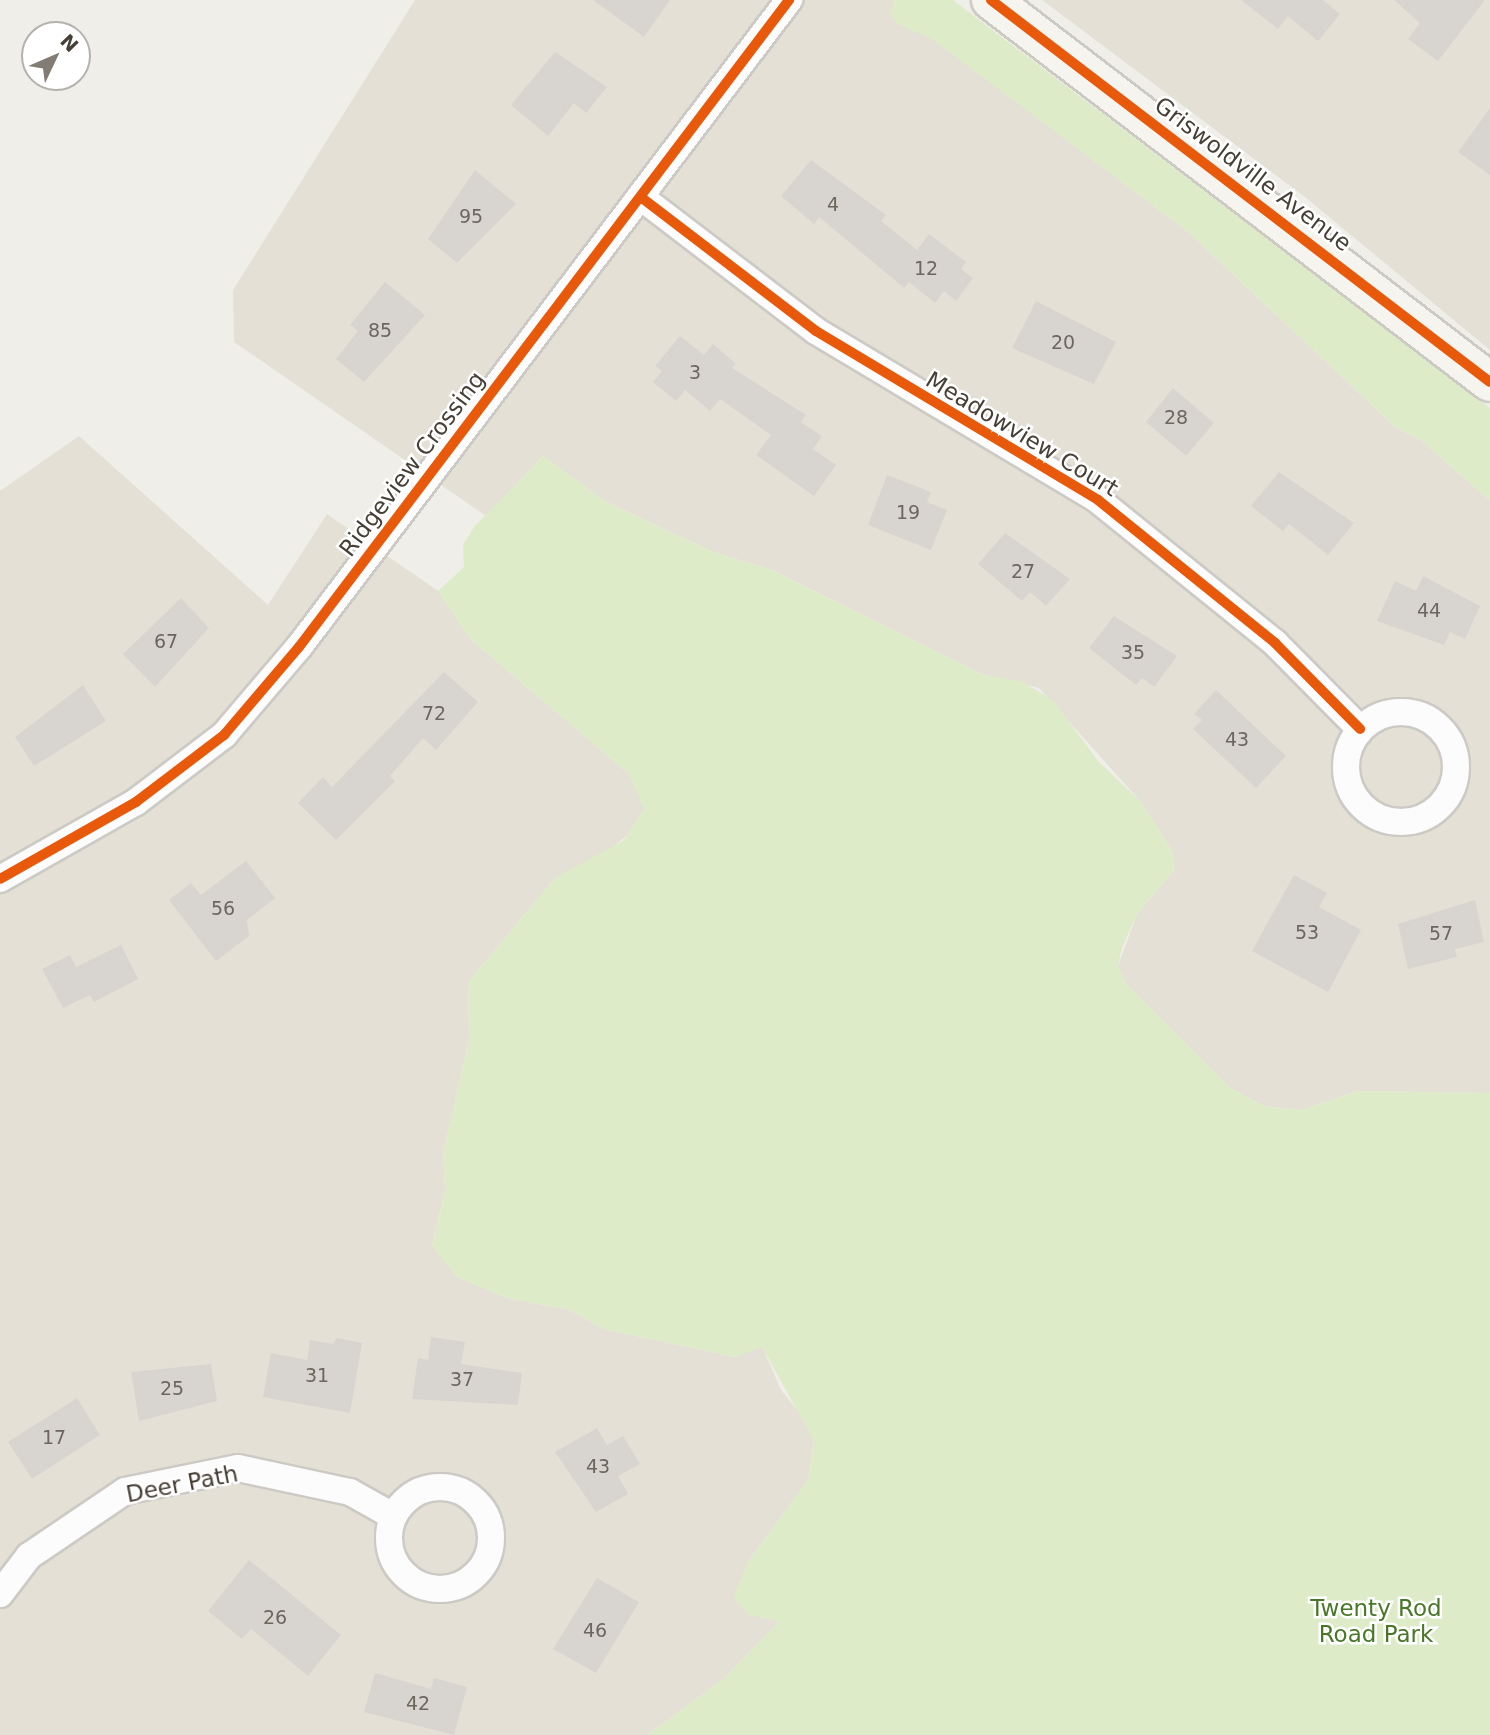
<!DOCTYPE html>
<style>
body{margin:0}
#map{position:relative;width:1490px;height:1735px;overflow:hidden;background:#f0eee9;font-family:"DejaVu Sans",sans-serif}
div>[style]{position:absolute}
.residential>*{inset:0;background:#e4e0d6}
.green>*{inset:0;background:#deebc9}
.building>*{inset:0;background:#d8d5d0}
.roads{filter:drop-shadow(2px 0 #cdcac5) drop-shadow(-2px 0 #cdcac5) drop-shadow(0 2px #cdcac5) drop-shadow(0 -2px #cdcac5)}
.street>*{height:26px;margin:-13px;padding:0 13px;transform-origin:13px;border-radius:13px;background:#fdfcfc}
.street>.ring{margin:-13px;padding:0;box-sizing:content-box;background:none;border:26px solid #fdfcfc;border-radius:50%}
.secondary>*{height:38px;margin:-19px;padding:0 19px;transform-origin:19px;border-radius:19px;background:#f6f4ee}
.cycleway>*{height:10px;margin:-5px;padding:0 5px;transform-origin:5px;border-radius:5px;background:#e8590c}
span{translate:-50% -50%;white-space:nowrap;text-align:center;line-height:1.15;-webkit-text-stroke:5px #fff;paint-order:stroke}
.number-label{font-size:19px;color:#6c665d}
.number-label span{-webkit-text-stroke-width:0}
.street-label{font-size:23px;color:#463f35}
.park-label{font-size:23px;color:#487827}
.north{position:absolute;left:21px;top:21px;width:70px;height:70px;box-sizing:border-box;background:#fff;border:2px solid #b5b2ae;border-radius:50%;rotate:46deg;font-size:19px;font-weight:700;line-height:28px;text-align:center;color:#463f35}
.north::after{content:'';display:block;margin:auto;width:24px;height:32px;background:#827c74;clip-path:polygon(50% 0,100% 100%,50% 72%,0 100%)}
</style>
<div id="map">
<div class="residential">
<i style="clip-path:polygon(415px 0,894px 0,896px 23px,932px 38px,1188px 232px,1395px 427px,1422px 441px,1490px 501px,1490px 1093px,1358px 1091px,1302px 1110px,1264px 1106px,1230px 1088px,1126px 984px,1118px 966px,1137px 914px,1175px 869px,1172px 851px,1141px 802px,1039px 688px,984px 675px,772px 570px,713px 552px,605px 501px,543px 456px,486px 516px,234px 342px,233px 290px)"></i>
<i style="clip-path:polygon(1042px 0,1490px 0,1490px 350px,1305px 197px)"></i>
<i style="clip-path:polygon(79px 436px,268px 605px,327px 514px,438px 591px,470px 639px,629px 774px,639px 790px,644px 809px,636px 827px,608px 852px,555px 878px,468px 982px,469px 1040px,443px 1152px,445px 1190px,432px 1245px,457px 1277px,510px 1299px,568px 1309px,603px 1329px,735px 1357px,762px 1346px,781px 1390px,807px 1422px,814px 1440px,808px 1480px,749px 1560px,734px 1598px,748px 1614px,780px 1621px,723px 1679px,647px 1735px,0 1735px,0 491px)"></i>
</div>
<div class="green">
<i style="clip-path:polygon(894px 0,953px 0,1490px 408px,1490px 501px,1422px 441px,1395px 427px,1188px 232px,932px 39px,896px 23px,890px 15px)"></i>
<i style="clip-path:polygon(543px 456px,605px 501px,713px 552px,772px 570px,984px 675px,1021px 681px,1053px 700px,1099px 762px,1141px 802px,1172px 851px,1175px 869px,1137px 914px,1122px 948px,1118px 966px,1126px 984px,1230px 1088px,1264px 1106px,1302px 1110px,1358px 1091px,1490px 1093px,1490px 1735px,647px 1735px,723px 1679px,779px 1622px,748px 1614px,733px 1598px,749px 1560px,808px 1480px,814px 1441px,762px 1347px,735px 1357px,603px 1329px,568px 1309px,510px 1299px,457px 1277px,432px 1246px,445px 1190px,443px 1152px,469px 1040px,468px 982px,555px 878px,623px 841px,644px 809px,629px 774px,470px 639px,438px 591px,464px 567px,463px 545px,474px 527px)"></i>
</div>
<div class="building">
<i style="clip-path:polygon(593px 0,670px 0,644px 37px)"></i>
<i style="clip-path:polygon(1241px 0,1323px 0,1340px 14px,1318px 41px,1288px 16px,1278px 29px)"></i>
<i style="clip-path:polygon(1394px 0,1485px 0,1438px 61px,1408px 39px,1420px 23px)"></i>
<i style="clip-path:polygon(555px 52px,607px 87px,586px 113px,574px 103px,548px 136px,511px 105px)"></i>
<i style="clip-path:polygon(1490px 108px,1490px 175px,1458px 152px)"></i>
<i style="clip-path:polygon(811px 160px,886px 215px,881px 221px,917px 250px,929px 234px,966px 262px,961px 269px,973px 278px,956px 301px,944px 291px,935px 303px,909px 282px,904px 288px,819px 217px,814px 224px,781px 196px)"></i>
<i style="clip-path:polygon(475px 170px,516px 204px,457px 263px,428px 239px)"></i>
<i style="clip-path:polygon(385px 282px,425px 315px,364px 382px,336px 359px,358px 331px,350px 325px)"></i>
<i style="clip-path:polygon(1036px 301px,1116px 342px,1094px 384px,1012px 348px)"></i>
<i style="clip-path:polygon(680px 336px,704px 355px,713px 344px,736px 364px,732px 368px,806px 415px,801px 422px,822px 436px,813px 449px,836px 465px,814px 496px,756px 455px,771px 435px,720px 399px,710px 411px,685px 390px,676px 401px,653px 382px,662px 371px,655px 366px)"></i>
<i style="clip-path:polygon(1173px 388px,1214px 423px,1186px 456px,1146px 422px)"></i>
<i style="clip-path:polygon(1279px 472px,1354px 523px,1328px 555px,1289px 524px,1283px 531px,1251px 506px)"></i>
<i style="clip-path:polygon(887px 475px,931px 492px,927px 502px,947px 510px,931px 550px,868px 525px)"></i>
<i style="clip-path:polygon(1005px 533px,1070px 579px,1046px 606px,1030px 592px,1022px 601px,978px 564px)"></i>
<i style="clip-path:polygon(1423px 576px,1480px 606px,1465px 639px,1450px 632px,1444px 645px,1377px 621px,1395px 581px,1416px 591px)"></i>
<i style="clip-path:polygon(181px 598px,209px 628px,155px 687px,123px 654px)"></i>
<i style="clip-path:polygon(1114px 616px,1177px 656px,1154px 687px,1142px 678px,1136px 685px,1089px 648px)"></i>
<i style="clip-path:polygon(444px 672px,478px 702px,436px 750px,423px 738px,390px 776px,395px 781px,336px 840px,298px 803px,323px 777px,332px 787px)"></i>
<i style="clip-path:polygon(83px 685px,106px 721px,34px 766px,15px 737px)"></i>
<i style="clip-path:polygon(1216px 690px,1286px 756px,1256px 788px,1193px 729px,1202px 720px,1194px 714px)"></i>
<i style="clip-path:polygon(246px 861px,275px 898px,247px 920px,249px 936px,216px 961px,169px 900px,191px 883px,201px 895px)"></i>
<i style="clip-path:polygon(1294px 875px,1327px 893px,1319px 907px,1361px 930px,1328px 992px,1252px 951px)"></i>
<i style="clip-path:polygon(1475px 900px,1484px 942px,1455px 949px,1457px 957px,1408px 969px,1398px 924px)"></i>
<i style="clip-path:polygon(121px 945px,138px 979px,94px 1002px,90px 995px,63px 1008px,42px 969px,70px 955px,76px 967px)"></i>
<i style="clip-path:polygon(431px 1337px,465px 1342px,461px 1364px,522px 1373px,518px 1405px,412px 1399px,418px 1358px,428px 1360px)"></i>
<i style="clip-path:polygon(337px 1338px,362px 1343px,350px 1413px,263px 1397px,271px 1353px,307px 1360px,310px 1340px,333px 1344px)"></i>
<i style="clip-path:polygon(211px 1364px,217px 1401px,139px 1421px,131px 1372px)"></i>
<i style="clip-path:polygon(77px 1398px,100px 1435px,32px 1479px,8px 1442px)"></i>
<i style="clip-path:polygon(597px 1428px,607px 1445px,623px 1436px,640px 1464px,618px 1476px,628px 1494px,596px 1512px,555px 1452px)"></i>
<i style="clip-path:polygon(249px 1560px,341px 1635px,308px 1676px,251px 1629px,242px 1639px,208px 1611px)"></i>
<i style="clip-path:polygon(597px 1578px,639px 1602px,596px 1673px,553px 1649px)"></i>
<i style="clip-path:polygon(375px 1673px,431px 1689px,434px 1678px,467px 1687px,454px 1735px,364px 1712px)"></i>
</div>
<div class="roads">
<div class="street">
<i style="left:642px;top:198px;width:219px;rotate:37.4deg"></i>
<i style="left:816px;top:331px;width:329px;rotate:30.9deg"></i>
<i style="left:1098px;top:500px;width:228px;rotate:38.9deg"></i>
<i style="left:1275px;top:643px;width:121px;rotate:45.3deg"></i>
<i class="ring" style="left:1346px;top:712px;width:84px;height:84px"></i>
<i style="left:0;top:879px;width:156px;rotate:-29.5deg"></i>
<i style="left:136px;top:802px;width:111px;rotate:-37.3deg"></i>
<i style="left:224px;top:735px;width:116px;rotate:-49.6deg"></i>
<i style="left:299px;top:647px;width:812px;rotate:-52.86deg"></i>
<i class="ring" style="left:389px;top:1487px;width:76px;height:76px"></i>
<i style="left:0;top:1594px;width:48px;rotate:-52.7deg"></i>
<i style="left:29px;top:1556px;width:116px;rotate:-34.1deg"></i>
<i style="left:125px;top:1491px;width:115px;rotate:-11.5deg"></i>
<i style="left:238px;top:1468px;width:115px;rotate:12.1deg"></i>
<i style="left:350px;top:1492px;width:49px;rotate:29.2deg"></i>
</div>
<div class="secondary">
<i style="left:991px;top:0;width:628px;rotate:37.44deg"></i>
</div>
</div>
<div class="cycleway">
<i style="left:991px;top:0;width:628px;rotate:37.44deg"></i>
<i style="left:642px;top:198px;width:219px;rotate:37.4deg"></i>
<i style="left:816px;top:331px;width:329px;rotate:30.9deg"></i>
<i style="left:1098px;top:500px;width:228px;rotate:38.9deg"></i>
<i style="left:1275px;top:643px;width:121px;rotate:45.3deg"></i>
<i style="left:0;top:879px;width:156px;rotate:-29.5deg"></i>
<i style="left:136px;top:802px;width:111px;rotate:-37.3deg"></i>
<i style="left:224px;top:735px;width:116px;rotate:-49.6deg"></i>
<i style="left:299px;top:647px;width:812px;rotate:-52.86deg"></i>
</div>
<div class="number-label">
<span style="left:833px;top:205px">4</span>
<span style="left:471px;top:217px">95</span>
<span style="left:926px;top:269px">12</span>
<span style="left:380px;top:331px">85</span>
<span style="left:1063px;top:343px">20</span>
<span style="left:695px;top:373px">3</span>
<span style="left:1176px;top:418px">28</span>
<span style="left:908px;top:513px">19</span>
<span style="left:1023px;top:572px">27</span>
<span style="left:1429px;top:611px">44</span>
<span style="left:166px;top:642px">67</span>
<span style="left:1133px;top:653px">35</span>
<span style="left:434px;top:714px">72</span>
<span style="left:1237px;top:740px">43</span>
<span style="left:223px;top:909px">56</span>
<span style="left:1307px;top:933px">53</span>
<span style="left:1441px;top:934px">57</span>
<span style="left:317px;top:1376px">31</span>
<span style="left:462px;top:1380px">37</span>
<span style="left:172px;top:1389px">25</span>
<span style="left:54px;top:1438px">17</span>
<span style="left:598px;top:1467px">43</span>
<span style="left:275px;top:1618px">26</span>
<span style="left:595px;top:1631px">46</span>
<span style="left:418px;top:1704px">42</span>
</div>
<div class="street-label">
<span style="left:1253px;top:174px;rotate:37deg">Griswoldville Avenue</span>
<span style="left:1022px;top:434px;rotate:31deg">Meadowview Court</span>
<span style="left:412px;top:464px;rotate:-53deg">Ridgeview Crossing</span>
<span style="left:182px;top:1484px;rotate:-11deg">Deer Path</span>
</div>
<div class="park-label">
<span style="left:1376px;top:1621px">Twenty Rod<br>Road Park</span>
</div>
<div class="north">N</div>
</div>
